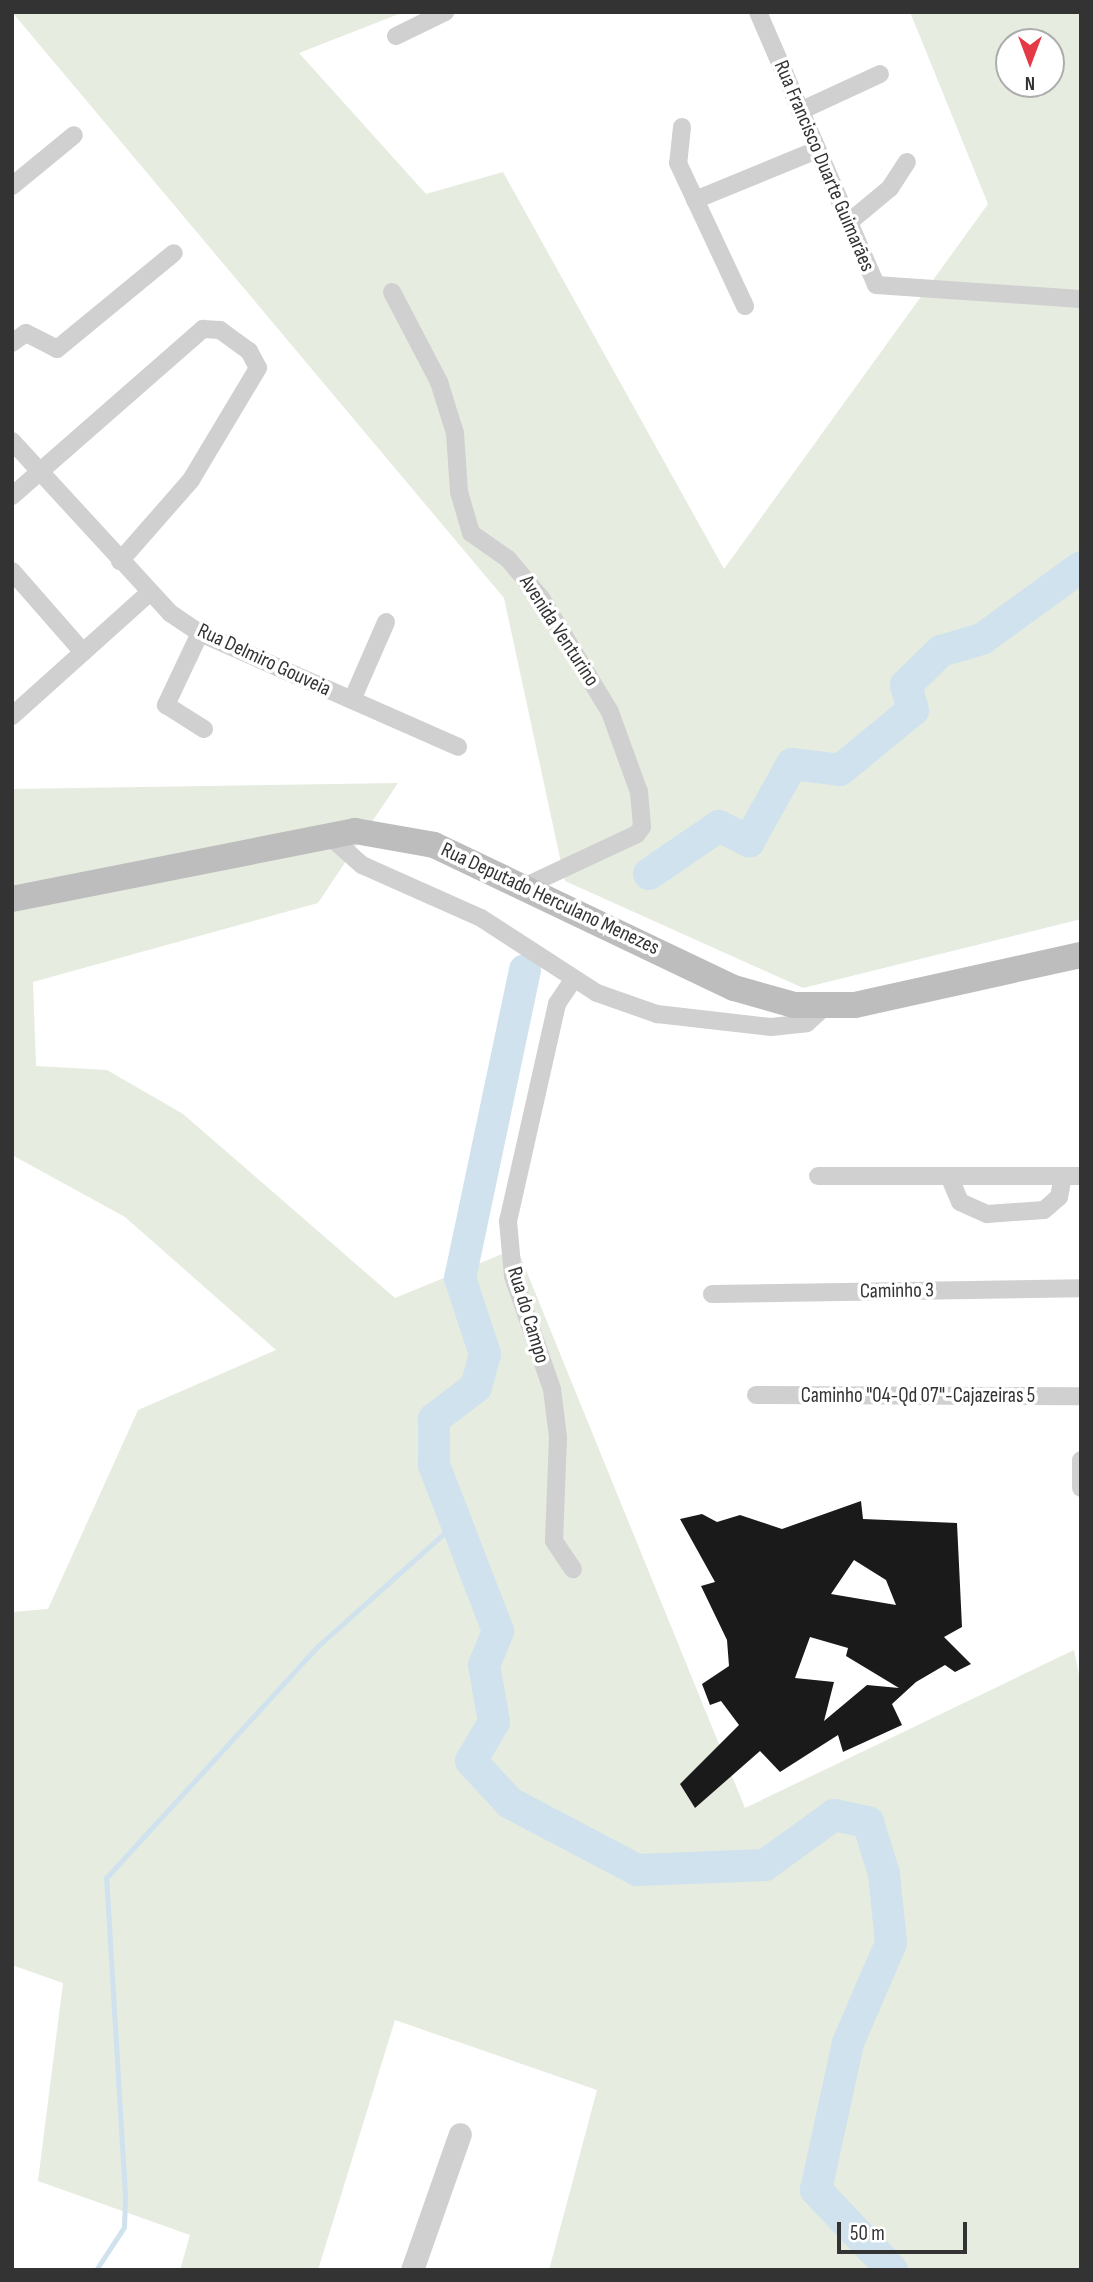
<!DOCTYPE html>
<meta charset="utf-8">
<style>
body{margin:0}
#map{position:relative;width:1093px;height:2282px;overflow:hidden;background:#fff;font-family:"Sofia Sans Condensed",sans-serif}
div>[style]{position:absolute}
.green>*{inset:0;background:#e6ecdf}
.stream>*{height:5px;margin:-2.5px;padding:0 2.5px;transform-origin:2.5px;border-radius:2.5px;background:#cfe2ee}
.river>*{height:32px;margin:-16px;padding:0 16px;transform-origin:16px;border-radius:16px;background:#cfe2ee}
.building>*{inset:0;background:#1a1a1a}
.minor>*{height:18px;margin:-9px;padding:0 9px;transform-origin:9px;border-radius:9px;background:#d0d0d0}
.tertiary>*{height:23px;margin:-11.5px;padding:0 11.5px;transform-origin:11.5px;border-radius:11.5px;background:#d0d0d0}
.secondary>*{height:26px;margin:-13px;padding:0 13px;transform-origin:13px;border-radius:13px;background:#bdbdbd}
span{translate:-50% -50%;white-space:nowrap;text-align:center;line-height:1.15;-webkit-text-stroke:7px #fff;paint-order:stroke}
.street-label{font-size:21px;color:#333}
.frame{position:absolute;inset:0;border:14px solid #333;pointer-events:none}
.north{position:absolute;left:995px;top:28px;width:70px;height:70px;box-sizing:border-box;background:#fff;border:2px solid #adadad;border-radius:50%;rotate:180deg;font-size:19px;font-weight:700;line-height:28px;text-align:center;color:#333}
.north::after{content:'';display:block;margin:auto;width:24px;height:32px;background:#e63946;clip-path:polygon(50% 0,100% 100%,50% 72%,0 100%)}
.scale{position:absolute;left:837px;top:2222px;width:130px;height:32px;box-sizing:border-box;border:4px solid #333;border-top:0;padding-left:9px;font-size:21px;line-height:24px;white-space:nowrap;color:#333;-webkit-text-stroke:5px #fff;paint-order:stroke}
</style>
<div id="map">
<div class="green">
<i style="clip-path:polygon(evenodd,12px 12px,404px 12px,299px 53px,426px 194px,503px 172px,724px 569px,988px 204px,910px 12px,1081px 12px,1081px 919px,803px 988px,565px 881px,504px 598px,12px 12px,1009px 42px,1051px 42px,1051px 84px,1009px 84px,1009px 42px)"></i>
<i style="clip-path:polygon(398px 783px,318px 903px,33px 982px,36px 1066px,107px 1070px,183px 1114px,395px 1298px,517px 1248px,745px 1808px,1074px 1650px,1081px 1685px,1081px 2270px,549px 2270px,597px 2090px,395px 2020px,318px 2270px,180px 2270px,190px 2235px,38px 2181px,63px 1983px,12px 1965px,12px 1612px,48px 1609px,138px 1410px,276px 1350px,125px 1217px,12px 1155px,12px 789px)"></i>
</div>
<div class="stream">
<i style="left:96px;top:2270px;width:51px;rotate:-56.9deg"></i>
<i style="left:124px;top:2227px;width:32px;rotate:-88deg"></i>
<i style="left:125px;top:2195px;width:318px;rotate:-93.4deg"></i>
<i style="left:106px;top:1878px;width:314px;rotate:-47.6deg"></i>
<i style="left:318px;top:1646px;width:189px;rotate:-41.8deg"></i>
</div>
<div class="river">
<i style="left:649px;top:874px;width:85px;rotate:-34.4deg"></i>
<i style="left:719px;top:826px;width:34px;rotate:27deg"></i>
<i style="left:749px;top:841px;width:88px;rotate:-60.8deg"></i>
<i style="left:792px;top:764px;width:48px;rotate:7.1deg"></i>
<i style="left:840px;top:770px;width:94px;rotate:-39.4deg"></i>
<i style="left:913px;top:710px;width:26px;rotate:-106deg"></i>
<i style="left:906px;top:685px;width:49px;rotate:-44.2deg"></i>
<i style="left:941px;top:651px;width:43px;rotate:-16.3deg"></i>
<i style="left:982px;top:639px;width:122px;rotate:-36deg"></i>
<i style="left:525px;top:970px;width:315px;rotate:101.9deg"></i>
<i style="left:460px;top:1278px;width:80px;rotate:71.8deg"></i>
<i style="left:485px;top:1354px;width:34px;rotate:105deg"></i>
<i style="left:476px;top:1387px;width:53px;rotate:142.7deg"></i>
<i style="left:434px;top:1419px;width:46px;rotate:90deg"></i>
<i style="left:434px;top:1465px;width:178px;rotate:68.9deg"></i>
<i style="left:498px;top:1631px;width:37px;rotate:112deg"></i>
<i style="left:484px;top:1665px;width:58px;rotate:80deg"></i>
<i style="left:494px;top:1722px;width:45px;rotate:120.5deg"></i>
<i style="left:471px;top:1761px;width:57px;rotate:47.1deg"></i>
<i style="left:510px;top:1803px;width:144px;rotate:27.8deg"></i>
<i style="left:637px;top:1870px;width:128px;rotate:-2.2deg"></i>
<i style="left:765px;top:1865px;width:85px;rotate:-35.9deg"></i>
<i style="left:834px;top:1815px;width:35px;rotate:12deg"></i>
<i style="left:868px;top:1822px;width:54px;rotate:72.9deg"></i>
<i style="left:884px;top:1874px;width:69px;rotate:84.2deg"></i>
<i style="left:891px;top:1943px;width:109px;rotate:113.3deg"></i>
<i style="left:848px;top:2043px;width:150px;rotate:102.3deg"></i>
<i style="left:816px;top:2190px;width:110px;rotate:46.5deg"></i>
</div>
<div class="building">
<i style="clip-path:polygon(evenodd,861px 1501px,863px 1519px,957px 1523px,962px 1627px,944px 1637px,971px 1664px,955px 1672px,945px 1665px,916px 1682px,892px 1704px,902px 1725px,843px 1752px,838px 1735px,780px 1772px,760px 1751px,695px 1808px,680px 1784px,739px 1725px,721px 1701px,710px 1705px,702px 1684px,729px 1666px,727px 1640px,701px 1586px,715px 1582px,680px 1519px,702px 1514px,717px 1522px,740px 1515px,782px 1529px,861px 1501px,854px 1560px,886px 1580px,896px 1605px,831px 1594px,854px 1560px,861px 1501px,810px 1637px,848px 1648px,846px 1656px,899px 1688px,867px 1685px,824px 1721px,834px 1682px,795px 1678px,810px 1637px)"></i>
</div>
<div class="minor">
<i style="left:758px;top:12px;width:297px;rotate:66.6deg"></i>
<i style="left:876px;top:285px;width:205px;rotate:3.9deg"></i>
<i style="left:396px;top:36px;width:55px;rotate:-26.1deg"></i>
<i style="left:800px;top:111px;width:88px;rotate:-24.8deg"></i>
<i style="left:682px;top:127px;width:36px;rotate:96deg"></i>
<i style="left:678px;top:163px;width:158px;rotate:64.9deg"></i>
<i style="left:12px;top:186px;width:80px;rotate:-39.4deg"></i>
<i style="left:695px;top:200px;width:132px;rotate:-22.3deg"></i>
<i style="left:848px;top:223px;width:55px;rotate:-39.8deg"></i>
<i style="left:890px;top:188px;width:31px;rotate:-57deg"></i>
<i style="left:392px;top:292px;width:102px;rotate:62.4deg"></i>
<i style="left:439px;top:382px;width:53px;rotate:72.6deg"></i>
<i style="left:455px;top:433px;width:59px;rotate:86.1deg"></i>
<i style="left:459px;top:492px;width:43px;rotate:73.7deg"></i>
<i style="left:471px;top:533px;width:45px;rotate:35.1deg"></i>
<i style="left:508px;top:559px;width:51px;rotate:49.8deg"></i>
<i style="left:541px;top:598px;width:133px;rotate:58.8deg"></i>
<i style="left:610px;top:712px;width:85px;rotate:70.1deg"></i>
<i style="left:639px;top:792px;width:35px;rotate:85deg"></i>
<i style="left:642px;top:827px;width:9px;rotate:126deg"></i>
<i style="left:637px;top:834px;width:123px;rotate:154.9deg"></i>
<i style="left:12px;top:343px;width:17px;rotate:-36deg"></i>
<i style="left:26px;top:333px;width:35px;rotate:27deg"></i>
<i style="left:57px;top:349px;width:151px;rotate:-39.4deg"></i>
<i style="left:12px;top:441px;width:234px;rotate:47.4deg"></i>
<i style="left:170px;top:613px;width:36px;rotate:34deg"></i>
<i style="left:200px;top:633px;width:282px;rotate:23.8deg"></i>
<i style="left:12px;top:496px;width:254px;rotate:-41.2deg"></i>
<i style="left:203px;top:329px;width:17px;rotate:3deg"></i>
<i style="left:220px;top:330px;width:36px;rotate:36deg"></i>
<i style="left:249px;top:351px;width:19px;rotate:62deg"></i>
<i style="left:258px;top:368px;width:131px;rotate:120.9deg"></i>
<i style="left:191px;top:480px;width:108px;rotate:131.2deg"></i>
<i style="left:12px;top:571px;width:108px;rotate:48.8deg"></i>
<i style="left:200px;top:633px;width:80px;rotate:115.3deg"></i>
<i style="left:166px;top:705px;width:45px;rotate:32.3deg"></i>
<i style="left:352px;top:700px;width:85px;rotate:-66.4deg"></i>
<i style="left:12px;top:716px;width:183px;rotate:-41.9deg"></i>
<i style="left:327px;top:834px;width:47px;rotate:41.5deg"></i>
<i style="left:362px;top:865px;width:130px;rotate:24deg"></i>
<i style="left:481px;top:918px;width:138px;rotate:32.9deg"></i>
<i style="left:597px;top:993px;width:64px;rotate:19.3deg"></i>
<i style="left:657px;top:1014px;width:115px;rotate:6.5deg"></i>
<i style="left:771px;top:1027px;width:36px;rotate:-6deg"></i>
<i style="left:807px;top:1023px;width:25px;rotate:-43deg"></i>
<i style="left:573px;top:980px;width:29px;rotate:124deg"></i>
<i style="left:557px;top:1004px;width:222px;rotate:102.7deg"></i>
<i style="left:508px;top:1221px;width:55px;rotate:84.8deg"></i>
<i style="left:513px;top:1276px;width:120px;rotate:71deg"></i>
<i style="left:552px;top:1389px;width:48px;rotate:82.9deg"></i>
<i style="left:558px;top:1437px;width:104px;rotate:92.2deg"></i>
<i style="left:554px;top:1541px;width:34px;rotate:56deg"></i>
<i style="left:818px;top:1176px;width:263px"></i>
<i style="left:949px;top:1176px;width:28px;rotate:67deg"></i>
<i style="left:960px;top:1202px;width:30px;rotate:24deg"></i>
<i style="left:987px;top:1214px;width:57px;rotate:-4deg"></i>
<i style="left:1044px;top:1210px;width:20px;rotate:-41deg"></i>
<i style="left:1059px;top:1197px;width:21px;rotate:-79deg"></i>
<i style="left:712px;top:1294px;width:369px;rotate:-0.9deg"></i>
<i style="left:756px;top:1395px;width:325px;rotate:0.2deg"></i>
<i style="left:1081px;top:1460px;width:28px;rotate:90deg"></i>
</div>
<div class="tertiary">
<i style="left:412px;top:2270px;width:144px;rotate:-70.6deg"></i>
</div>
<div class="secondary">
<i style="left:12px;top:899px;width:350px;rotate:-11.2deg"></i>
<i style="left:355px;top:831px;width:80px;rotate:10deg"></i>
<i style="left:434px;top:845px;width:332px;rotate:25.5deg"></i>
<i style="left:734px;top:988px;width:62px;rotate:15.8deg"></i>
<i style="left:794px;top:1005px;width:61px"></i>
<i style="left:855px;top:1005px;width:231px;rotate:-12.5deg"></i>
</div>
<div class="street-label">
<span style="left:824px;top:166px;rotate:67deg">Rua Francisco Duarte Guimarães</span>
<span style="left:559px;top:631px;rotate:57deg">Avenida Venturino</span>
<span style="left:264px;top:660px;rotate:25deg">Rua Delmiro Gouveia</span>
<span style="left:550px;top:899px;rotate:25deg">Rua Deputado Herculano Menezes</span>
<span style="left:897px;top:1291px;rotate:-1deg">Caminho 3</span>
<span style="left:528px;top:1315px;rotate:73deg">Rua do Campo</span>
<span style="left:918px;top:1396px">Caminho "04-Qd 07"-Cajazeiras 5</span>
</div>
<div class="frame"></div>
<div class="north">N</div>
<div class="scale">50 m</div>
</div>
